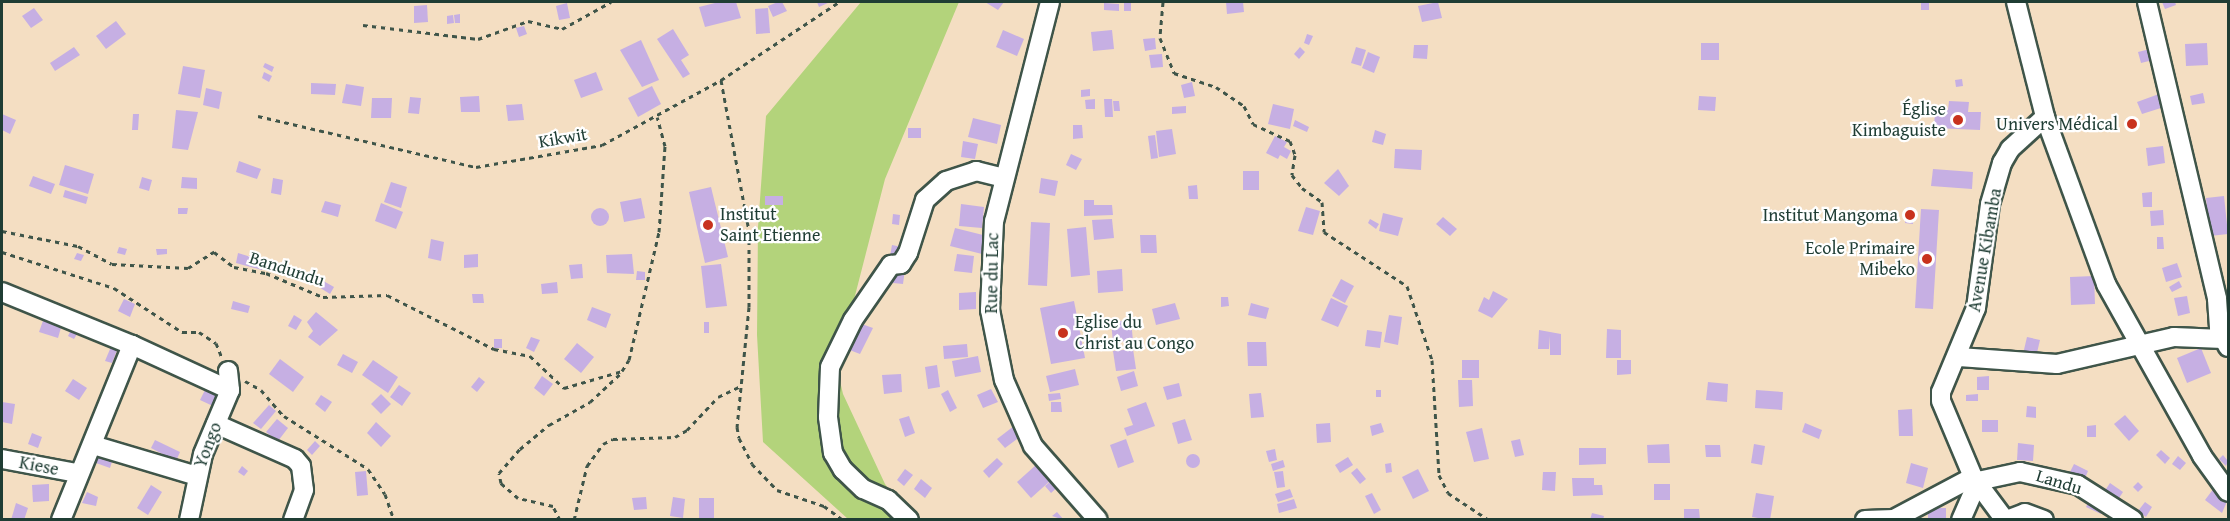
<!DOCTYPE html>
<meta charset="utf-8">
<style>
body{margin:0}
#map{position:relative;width:2230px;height:521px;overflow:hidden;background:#f4dec2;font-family:"Gentium Book Plus",serif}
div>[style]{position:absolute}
.green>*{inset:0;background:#b3d37b}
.building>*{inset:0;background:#c6afe3}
.round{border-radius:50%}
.path>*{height:3px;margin-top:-1.5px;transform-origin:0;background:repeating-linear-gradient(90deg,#3f5549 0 4.5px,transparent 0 9px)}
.roads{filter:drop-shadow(2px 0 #3f5549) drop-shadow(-2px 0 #3f5549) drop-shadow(0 2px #3f5549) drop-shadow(0 -2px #3f5549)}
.minor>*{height:18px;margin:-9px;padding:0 9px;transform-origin:9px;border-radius:9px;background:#fff}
.dots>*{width:16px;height:16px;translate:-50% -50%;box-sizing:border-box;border:3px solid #fff;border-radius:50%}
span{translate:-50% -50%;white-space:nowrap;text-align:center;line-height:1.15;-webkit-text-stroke:4.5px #fff;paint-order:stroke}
.poi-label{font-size:18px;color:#1f3d34}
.right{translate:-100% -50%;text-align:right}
.left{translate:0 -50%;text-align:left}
.street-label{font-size:18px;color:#1f3d34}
.frame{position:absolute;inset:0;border:3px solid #1f3d34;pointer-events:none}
</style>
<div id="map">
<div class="green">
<i style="clip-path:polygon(861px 2px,959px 2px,885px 179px,848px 323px,833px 351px,843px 394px,885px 484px,911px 519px,848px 519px,763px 442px,757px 335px,758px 227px,766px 116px)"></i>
</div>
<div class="building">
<i style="clip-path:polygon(719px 2px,736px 2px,741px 18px,705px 27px,699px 7px)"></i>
<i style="clip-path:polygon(778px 2px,782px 2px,787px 11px,773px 17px,768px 6px)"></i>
<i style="clip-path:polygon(817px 2px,830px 2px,819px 7px)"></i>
<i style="clip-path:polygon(985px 2px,1004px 2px,998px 10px)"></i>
<i style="clip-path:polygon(1124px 2px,1131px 2px,1131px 11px,1124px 11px)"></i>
<i style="clip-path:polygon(1226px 2px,1243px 2px,1244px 12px,1227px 14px)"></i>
<i style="clip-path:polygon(1438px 2px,1442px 18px,1422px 22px,1418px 6px)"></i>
<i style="clip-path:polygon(1921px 2px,1929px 2px,1929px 10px,1921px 10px)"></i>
<i style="clip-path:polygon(2162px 2px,2175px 2px,2176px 5px,2165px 9px)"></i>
<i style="clip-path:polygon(567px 3px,570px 18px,559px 20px,556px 6px)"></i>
<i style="clip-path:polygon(1104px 3px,1119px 4px,1119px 11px,1104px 10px)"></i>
<i style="clip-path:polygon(427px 5px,428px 22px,414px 23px,414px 6px)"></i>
<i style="clip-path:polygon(34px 8px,43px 20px,31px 28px,22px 16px)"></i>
<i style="clip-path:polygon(768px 8px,770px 33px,756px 34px,755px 9px)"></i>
<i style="clip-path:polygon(460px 14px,460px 23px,455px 23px,454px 15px)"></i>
<i style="clip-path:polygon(453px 15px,454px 23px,447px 24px,447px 16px)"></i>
<i style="clip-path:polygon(116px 21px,126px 34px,106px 49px,96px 36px)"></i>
<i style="clip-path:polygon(524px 26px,527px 34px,519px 37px,516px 28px)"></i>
<i style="clip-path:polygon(673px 29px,689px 55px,681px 60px,690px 74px,683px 78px,657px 39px)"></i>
<i style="clip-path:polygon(1003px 30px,1024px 39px,1017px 56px,996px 47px)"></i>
<i style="clip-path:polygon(1112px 30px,1114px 49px,1093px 51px,1091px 32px)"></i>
<i style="clip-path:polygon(1307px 34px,1313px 36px,1309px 45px,1304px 43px)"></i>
<i style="clip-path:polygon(1155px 38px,1156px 49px,1145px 51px,1143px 39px)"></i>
<i style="clip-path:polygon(641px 40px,659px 80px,642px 87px,620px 50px)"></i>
<i style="clip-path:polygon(1701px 43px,1719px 43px,1719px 60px,1701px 60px)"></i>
<i style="clip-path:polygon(2207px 43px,2208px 65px,2186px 66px,2185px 44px)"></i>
<i style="clip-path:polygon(1414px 45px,1428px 45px,1427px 59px,1413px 58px)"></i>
<i style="clip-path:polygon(74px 47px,80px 55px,55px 71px,50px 63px)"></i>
<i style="clip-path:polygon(1300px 47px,1305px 52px,1299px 59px,1294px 54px)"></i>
<i style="clip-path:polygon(1356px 47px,1366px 50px,1361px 66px,1351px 63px)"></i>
<i style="clip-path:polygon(2154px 48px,2157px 59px,2141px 63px,2138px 52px)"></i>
<i style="clip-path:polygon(1368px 52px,1380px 57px,1374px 73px,1362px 68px)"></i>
<i style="clip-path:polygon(1162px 54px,1163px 67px,1151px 68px,1149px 55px)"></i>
<i style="clip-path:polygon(265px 63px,274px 67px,272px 72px,263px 67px)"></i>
<i style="clip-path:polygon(183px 66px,205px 70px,200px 98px,178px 94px)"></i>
<i style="clip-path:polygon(264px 72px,272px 76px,269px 82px,262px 78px)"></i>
<i style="clip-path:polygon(596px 72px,603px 90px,581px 98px,574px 80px)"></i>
<i style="clip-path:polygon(1962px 79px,1963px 86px,1956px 87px,1955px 80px)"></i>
<i style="clip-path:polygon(1192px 82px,1195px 96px,1184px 98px,1181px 85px)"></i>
<i style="clip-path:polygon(311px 83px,336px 84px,335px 95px,311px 94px)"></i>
<i style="clip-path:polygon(346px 84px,364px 87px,361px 106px,342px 103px)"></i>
<i style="clip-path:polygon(652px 86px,661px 104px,638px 117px,628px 98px)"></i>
<i style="clip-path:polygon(206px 88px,222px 92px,219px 109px,203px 105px)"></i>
<i style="clip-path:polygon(1090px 89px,1090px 96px,1081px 97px,1081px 90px)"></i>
<i style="clip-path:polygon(2203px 93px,2205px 103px,2192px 105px,2190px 96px)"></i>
<i style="clip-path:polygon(2159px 94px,2164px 107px,2142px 114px,2137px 102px)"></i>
<i style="clip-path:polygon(479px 96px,480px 112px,461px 112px,460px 97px)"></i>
<i style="clip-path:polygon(1699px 96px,1716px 97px,1715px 111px,1698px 110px)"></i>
<i style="clip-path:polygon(410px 97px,421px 98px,419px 114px,408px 113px)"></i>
<i style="clip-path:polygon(372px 98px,392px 98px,391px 118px,371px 118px)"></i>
<i style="clip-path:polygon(1095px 99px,1095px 109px,1086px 109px,1085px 100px)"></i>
<i style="clip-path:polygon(1104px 99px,1112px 99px,1113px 117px,1105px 117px)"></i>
<i style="clip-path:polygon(1113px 101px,1119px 101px,1120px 111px,1114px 111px)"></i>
<i style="clip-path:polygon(1949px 101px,1969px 102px,1968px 112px,1981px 112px,1980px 130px,1934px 128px,1935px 110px,1948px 110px)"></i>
<i style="clip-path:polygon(522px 104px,524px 120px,508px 121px,506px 105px)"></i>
<i style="clip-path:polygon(1273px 104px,1294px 109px,1290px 129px,1268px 124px)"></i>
<i style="clip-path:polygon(1186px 106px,1186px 113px,1172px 114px,1172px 107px)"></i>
<i style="clip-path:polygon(176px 110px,198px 112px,188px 150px,172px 148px)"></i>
<i style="clip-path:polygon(2px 114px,16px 120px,10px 134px,2px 130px)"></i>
<i style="clip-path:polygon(133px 114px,139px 114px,138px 130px,132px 130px)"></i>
<i style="clip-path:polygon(973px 118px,1001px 125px,997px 144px,968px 137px)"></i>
<i style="clip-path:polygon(1295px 120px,1309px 127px,1307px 132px,1293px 126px)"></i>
<i style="clip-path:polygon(1073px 125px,1082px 125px,1083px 138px,1073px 139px)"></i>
<i style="clip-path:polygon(908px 128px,921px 128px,921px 138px,908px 138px)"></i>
<i style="clip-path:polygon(1172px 129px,1176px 154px,1159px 157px,1156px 131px)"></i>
<i style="clip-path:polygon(1375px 130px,1386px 134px,1383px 145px,1372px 142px)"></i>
<i style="clip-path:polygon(1155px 135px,1158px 158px,1151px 159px,1148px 136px)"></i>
<i style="clip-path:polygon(1275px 136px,1287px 142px,1284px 147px,1291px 151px,1287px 159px,1280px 155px,1278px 159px,1266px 153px)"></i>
<i style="clip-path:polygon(963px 141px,978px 144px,975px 159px,961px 157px)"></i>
<i style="clip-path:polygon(2163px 146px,2165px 163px,2148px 166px,2146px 148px)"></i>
<i style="clip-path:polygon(1395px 149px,1422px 150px,1421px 170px,1394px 168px)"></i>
<i style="clip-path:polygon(1071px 154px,1082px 159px,1076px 170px,1066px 165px)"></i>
<i style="clip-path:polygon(239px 161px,261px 169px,257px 179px,236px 172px)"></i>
<i style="clip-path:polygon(65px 165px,94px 174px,88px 194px,59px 185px)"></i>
<i style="clip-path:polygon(1338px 169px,1349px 186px,1339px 196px,1324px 183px)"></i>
<i style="clip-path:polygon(1933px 169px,1973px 172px,1972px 189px,1931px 186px)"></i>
<i style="clip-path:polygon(1243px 171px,1259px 171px,1259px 190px,1243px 190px)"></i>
<i style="clip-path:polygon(33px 176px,55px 184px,51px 194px,29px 186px)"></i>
<i style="clip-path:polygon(142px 177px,152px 180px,149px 191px,139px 188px)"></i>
<i style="clip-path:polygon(182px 177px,197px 178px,197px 189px,181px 188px)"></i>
<i style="clip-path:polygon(273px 178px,283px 180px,281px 195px,271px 193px)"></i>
<i style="clip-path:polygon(1041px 178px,1058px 181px,1055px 196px,1039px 193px)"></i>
<i style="clip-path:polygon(391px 182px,407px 187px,401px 208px,384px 202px)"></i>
<i style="clip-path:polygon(1197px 185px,1198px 199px,1189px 199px,1188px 186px)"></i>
<i style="clip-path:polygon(711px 187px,728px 257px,705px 263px,689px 192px)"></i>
<i style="clip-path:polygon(65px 190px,88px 197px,86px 204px,63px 197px)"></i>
<i style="clip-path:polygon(2152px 192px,2152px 207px,2143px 207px,2142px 193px)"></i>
<i style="clip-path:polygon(765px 196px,783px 196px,783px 205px,765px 205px)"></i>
<i style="clip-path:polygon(2224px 196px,2228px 234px,2210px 236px,2206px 198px)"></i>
<i style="clip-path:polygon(641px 198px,645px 218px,624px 222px,620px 202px)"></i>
<i style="clip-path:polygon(1084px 200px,1094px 200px,1094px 205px,1112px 205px,1113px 215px,1084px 216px)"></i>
<i style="clip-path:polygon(325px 201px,341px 205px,338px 217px,321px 212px)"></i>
<i style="clip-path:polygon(381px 203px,403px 212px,396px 229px,375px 221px)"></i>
<i style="clip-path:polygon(961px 204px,984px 207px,982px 228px,959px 226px)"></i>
<i style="clip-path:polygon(1306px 207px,1320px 211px,1313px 235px,1298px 231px)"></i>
<i style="clip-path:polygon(1907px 207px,1914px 208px,1913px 224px,1905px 223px)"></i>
<i class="round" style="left:591px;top:208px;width:18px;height:18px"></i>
<i style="clip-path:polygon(178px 208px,188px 208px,187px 214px,178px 214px)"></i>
<i style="clip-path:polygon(1921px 209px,1939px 210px,1933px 309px,1915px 308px)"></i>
<i style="clip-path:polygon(2163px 210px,2164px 225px,2151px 226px,2150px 211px)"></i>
<i style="clip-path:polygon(1383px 213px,1403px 218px,1398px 236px,1379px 231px)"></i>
<i style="clip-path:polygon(893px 214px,900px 215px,899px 225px,892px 224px)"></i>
<i style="clip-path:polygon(1443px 217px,1457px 229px,1450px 236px,1436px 224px)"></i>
<i style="clip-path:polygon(1112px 219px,1114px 238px,1094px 240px,1092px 220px)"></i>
<i style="clip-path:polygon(1370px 219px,1379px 224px,1376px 229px,1368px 223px)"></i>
<i style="clip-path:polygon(1031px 222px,1050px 223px,1047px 286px,1028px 285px)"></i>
<i style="clip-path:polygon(1086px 227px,1090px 275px,1071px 277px,1067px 229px)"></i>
<i style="clip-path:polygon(955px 228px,987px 236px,982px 254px,950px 246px)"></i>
<i style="clip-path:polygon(1140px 235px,1156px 235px,1157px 253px,1141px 253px)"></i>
<i style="clip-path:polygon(2157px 237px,2163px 237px,2164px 249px,2157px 249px)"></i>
<i style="clip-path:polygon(431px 239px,444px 242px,441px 261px,428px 258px)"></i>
<i style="clip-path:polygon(892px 245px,902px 247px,900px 263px,889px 262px)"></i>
<i style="clip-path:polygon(119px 247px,127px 249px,125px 255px,117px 253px)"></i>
<i style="clip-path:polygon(156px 249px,167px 249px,167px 254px,157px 255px)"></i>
<i style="clip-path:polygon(77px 253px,84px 255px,81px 261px,74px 259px)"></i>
<i style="clip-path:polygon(238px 253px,264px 261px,262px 270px,236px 263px)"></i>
<i style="clip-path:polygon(478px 254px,478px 267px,464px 268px,464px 255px)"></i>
<i style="clip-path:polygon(632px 254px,634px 274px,607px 273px,606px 255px)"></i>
<i style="clip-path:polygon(957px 254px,974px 256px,972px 273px,954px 271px)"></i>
<i style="clip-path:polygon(2177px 263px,2182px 277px,2166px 282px,2162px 268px)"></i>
<i style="clip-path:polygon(582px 264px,583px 278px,571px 279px,569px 265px)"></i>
<i style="clip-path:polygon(721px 264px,727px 306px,706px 308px,701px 266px)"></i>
<i style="clip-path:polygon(895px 267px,905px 269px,903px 284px,893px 283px)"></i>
<i style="clip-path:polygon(1122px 269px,1123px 291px,1098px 293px,1097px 271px)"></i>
<i style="clip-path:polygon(637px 271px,645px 272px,645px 280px,636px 280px)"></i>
<i style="clip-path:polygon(2094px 276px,2095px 304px,2071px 305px,2070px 277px)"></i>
<i style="clip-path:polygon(318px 278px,334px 287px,330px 294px,314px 284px)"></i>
<i style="clip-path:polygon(1341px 279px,1354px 286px,1345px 303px,1332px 296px)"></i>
<i style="clip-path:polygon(2179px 281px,2182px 287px,2172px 292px,2169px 287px)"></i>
<i style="clip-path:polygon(557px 282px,558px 293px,542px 294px,541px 284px)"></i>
<i style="clip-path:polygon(1493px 291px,1508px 299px,1492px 318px,1478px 311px,1484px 297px,1489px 300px)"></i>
<i style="clip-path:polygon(976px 292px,976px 309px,959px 310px,959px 293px)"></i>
<i style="clip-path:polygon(472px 294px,483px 294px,484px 303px,473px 303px)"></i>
<i style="clip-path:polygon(2187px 296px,2190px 313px,2178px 316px,2174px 298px)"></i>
<i style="clip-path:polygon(1221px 297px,1228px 297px,1229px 306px,1221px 307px)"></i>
<i style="clip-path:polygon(1331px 298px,1348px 306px,1338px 327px,1321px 320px)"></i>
<i style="clip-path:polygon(124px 299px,135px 304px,130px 317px,118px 311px)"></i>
<i style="clip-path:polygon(233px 301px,250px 306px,248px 313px,231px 309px)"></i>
<i style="clip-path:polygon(1074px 301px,1085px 358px,1051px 364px,1040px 308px)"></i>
<i style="clip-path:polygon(1175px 303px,1180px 319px,1156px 325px,1152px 309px)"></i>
<i style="clip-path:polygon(1251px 303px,1269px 308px,1266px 319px,1248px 315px)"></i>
<i style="clip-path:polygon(592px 307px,611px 314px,606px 328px,587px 320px)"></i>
<i style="clip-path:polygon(316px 312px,338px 330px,320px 346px,308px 337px,313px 331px,307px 322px)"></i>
<i style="clip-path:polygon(294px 315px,302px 320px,296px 330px,288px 326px)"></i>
<i style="clip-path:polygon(1389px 315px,1402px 317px,1398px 345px,1384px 342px)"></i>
<i style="clip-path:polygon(44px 318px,62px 324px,58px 338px,39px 332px)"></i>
<i style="clip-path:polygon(1131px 320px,1133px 341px,1113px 342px,1111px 322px)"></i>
<i style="clip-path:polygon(704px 322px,709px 322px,709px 333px,704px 333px)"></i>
<i style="clip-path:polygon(856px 322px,873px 328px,860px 354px,847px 349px)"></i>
<i style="clip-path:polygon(1607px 329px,1621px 330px,1621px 358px,1606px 358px)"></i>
<i style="clip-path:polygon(71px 330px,77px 334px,74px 339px,68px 336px)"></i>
<i style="clip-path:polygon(1367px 330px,1382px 332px,1380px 348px,1365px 346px)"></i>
<i style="clip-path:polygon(1539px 330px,1561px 334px,1561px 355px,1550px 355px,1550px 336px,1549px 349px,1538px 349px)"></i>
<i style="clip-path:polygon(531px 337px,540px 340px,534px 352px,526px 348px)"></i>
<i style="clip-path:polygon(2027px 337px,2040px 340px,2036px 357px,2023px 354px)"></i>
<i style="clip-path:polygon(494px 339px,502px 339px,502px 348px,494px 348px)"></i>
<i style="clip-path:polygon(113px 342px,119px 345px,112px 363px,105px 361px)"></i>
<i style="clip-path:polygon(1247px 342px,1266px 342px,1267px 366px,1248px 366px)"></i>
<i style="clip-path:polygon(577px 343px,594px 357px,581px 373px,564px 359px)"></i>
<i style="clip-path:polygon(967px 344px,968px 357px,944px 359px,943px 346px)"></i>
<i style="clip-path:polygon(2201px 348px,2211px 373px,2187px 383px,2177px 358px)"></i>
<i style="clip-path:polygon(1133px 349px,1136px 369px,1116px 371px,1113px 351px)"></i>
<i style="clip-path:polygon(343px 354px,358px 362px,352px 373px,337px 365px)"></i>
<i style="clip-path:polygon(978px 356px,981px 372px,955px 377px,952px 361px)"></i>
<i style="clip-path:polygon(280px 359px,304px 377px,293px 392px,269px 374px)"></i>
<i style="clip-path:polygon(373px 360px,398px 377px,388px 393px,362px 375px)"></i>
<i style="clip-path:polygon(1462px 360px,1479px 360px,1479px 378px,1462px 378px)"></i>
<i style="clip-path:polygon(1617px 360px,1631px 360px,1631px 374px,1617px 375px)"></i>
<i style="clip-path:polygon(937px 365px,940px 387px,928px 389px,925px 367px)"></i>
<i style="clip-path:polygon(1075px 369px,1079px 385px,1050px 392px,1046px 376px)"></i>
<i style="clip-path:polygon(1134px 371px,1138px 386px,1121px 391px,1117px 377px)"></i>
<i style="clip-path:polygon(901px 374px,902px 392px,884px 394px,882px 375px)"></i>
<i style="clip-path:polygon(542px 376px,553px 384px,544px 396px,534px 388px)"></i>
<i style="clip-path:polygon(1989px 376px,1989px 390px,1977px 390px,1977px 377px)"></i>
<i style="clip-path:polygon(479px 377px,485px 382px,477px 392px,471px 387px)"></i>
<i style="clip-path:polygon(73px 379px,87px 388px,79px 400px,65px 391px)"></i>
<i style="clip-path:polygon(1458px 380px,1472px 380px,1473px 406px,1459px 407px)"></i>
<i style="clip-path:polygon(1708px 382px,1728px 384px,1727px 402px,1706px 400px)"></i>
<i style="clip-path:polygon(1179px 383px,1182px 396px,1167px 400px,1163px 387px)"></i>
<i style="clip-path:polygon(399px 385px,411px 393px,402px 406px,390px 397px)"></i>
<i style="clip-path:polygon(991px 389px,998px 402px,983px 408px,977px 395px)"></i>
<i style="clip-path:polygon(205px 390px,220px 397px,215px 407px,200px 400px)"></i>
<i style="clip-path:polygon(948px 390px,957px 408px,950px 412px,941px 394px)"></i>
<i style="clip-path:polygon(1376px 390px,1381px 390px,1381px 397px,1376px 397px)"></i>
<i style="clip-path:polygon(1756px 390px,1783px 392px,1782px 410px,1755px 408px)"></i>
<i style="clip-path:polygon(1060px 393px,1061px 399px,1049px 401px,1048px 394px)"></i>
<i style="clip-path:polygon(1261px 393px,1264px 417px,1251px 418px,1249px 394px)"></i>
<i style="clip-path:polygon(381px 394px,391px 404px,381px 414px,371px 404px)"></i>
<i style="clip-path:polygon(1978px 394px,1978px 401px,1966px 401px,1966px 395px)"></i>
<i style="clip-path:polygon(321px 395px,332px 402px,325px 412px,315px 404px)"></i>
<i style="clip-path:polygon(2px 402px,15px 404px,12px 424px,2px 422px)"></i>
<i style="clip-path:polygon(1051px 402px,1061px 402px,1062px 412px,1051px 412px)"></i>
<i style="clip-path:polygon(1146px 402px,1155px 426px,1127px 436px,1124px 428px,1133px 425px,1127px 409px)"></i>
<i style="clip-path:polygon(269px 405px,276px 411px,261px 429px,253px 423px)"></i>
<i style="clip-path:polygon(2027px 406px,2036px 407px,2036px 418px,2026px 417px)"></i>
<i style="clip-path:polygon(1912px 409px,1913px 436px,1899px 436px,1898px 410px)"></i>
<i style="clip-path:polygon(2125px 415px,2139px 431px,2129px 441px,2114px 424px)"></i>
<i style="clip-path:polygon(909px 416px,915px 433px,905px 437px,899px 419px)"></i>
<i style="clip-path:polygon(277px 419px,288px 428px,278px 441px,266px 432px)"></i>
<i style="clip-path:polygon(1185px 419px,1192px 440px,1178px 444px,1172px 423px)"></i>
<i style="clip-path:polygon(1982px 420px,1998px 420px,1998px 432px,1982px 432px)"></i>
<i style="clip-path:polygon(376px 422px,391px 436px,381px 447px,367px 433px)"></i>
<i style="clip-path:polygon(1330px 423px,1331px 442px,1317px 443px,1316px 424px)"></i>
<i style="clip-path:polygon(1381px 423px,1384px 432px,1372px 436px,1370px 426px)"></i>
<i style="clip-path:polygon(1805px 423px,1822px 430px,1819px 439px,1802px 432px)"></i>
<i style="clip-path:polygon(2096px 425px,2096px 437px,2087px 437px,2087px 426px)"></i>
<i style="clip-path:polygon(1014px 426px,1021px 436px,1005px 448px,997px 439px)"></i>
<i style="clip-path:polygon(1482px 428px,1489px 459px,1474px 462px,1466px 432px)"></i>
<i style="clip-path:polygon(32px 433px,42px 437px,38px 448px,28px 444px)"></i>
<i style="clip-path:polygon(1126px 439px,1134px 462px,1118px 468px,1110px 445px)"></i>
<i style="clip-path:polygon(1520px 439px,1524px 455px,1515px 457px,1511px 441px)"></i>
<i style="clip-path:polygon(155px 440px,180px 452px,176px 461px,151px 448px)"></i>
<i style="clip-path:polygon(315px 441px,320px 446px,312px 455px,307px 450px)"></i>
<i style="clip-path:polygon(2018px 443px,2034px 445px,2033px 461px,2017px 460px)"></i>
<i style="clip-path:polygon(1669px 444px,1670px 463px,1648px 463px,1647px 445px)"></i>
<i style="clip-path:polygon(1754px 444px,1765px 446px,1762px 465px,1751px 463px)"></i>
<i style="clip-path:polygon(1705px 445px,1720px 445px,1721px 457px,1706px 457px)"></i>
<i style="clip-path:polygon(1579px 448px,1606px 448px,1606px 464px,1579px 465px)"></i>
<i style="clip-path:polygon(1275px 449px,1277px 460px,1269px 462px,1266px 451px)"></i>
<i style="clip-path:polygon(2161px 450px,2170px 458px,2165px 464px,2156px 455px)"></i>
<i style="clip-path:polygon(100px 451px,114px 455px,110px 468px,96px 463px)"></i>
<i class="round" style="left:1186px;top:454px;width:14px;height:14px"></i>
<i style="clip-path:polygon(2223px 455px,2228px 461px,2226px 466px,2219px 459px)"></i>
<i style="clip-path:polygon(2178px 456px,2186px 463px,2180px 470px,2172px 464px)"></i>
<i style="clip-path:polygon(1348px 457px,1353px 465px,1340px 473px,1335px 465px)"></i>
<i style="clip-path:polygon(997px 458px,1003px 464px,989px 478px,983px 471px)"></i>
<i style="clip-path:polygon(1283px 460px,1285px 467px,1273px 471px,1271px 464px)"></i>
<i style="clip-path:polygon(1391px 463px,1392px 472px,1386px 473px,1385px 464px)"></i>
<i style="clip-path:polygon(1911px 463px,1928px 468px,1923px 488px,1906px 483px)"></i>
<i style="clip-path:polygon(2074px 464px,2088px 471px,2083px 483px,2068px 476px)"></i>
<i style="clip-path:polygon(1036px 465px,1050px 481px,1031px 498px,1017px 482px)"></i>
<i style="clip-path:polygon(242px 466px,248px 471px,244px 476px,238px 472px)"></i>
<i style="clip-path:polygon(1357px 468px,1366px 479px,1360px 484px,1351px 473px)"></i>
<i style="clip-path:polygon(905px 469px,913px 475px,904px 486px,897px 480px)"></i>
<i style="clip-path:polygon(1418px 469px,1429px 491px,1413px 499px,1402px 477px)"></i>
<i style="clip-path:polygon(366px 471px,368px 495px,357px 496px,355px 472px)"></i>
<i style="clip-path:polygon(1283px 471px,1285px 487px,1277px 488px,1274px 472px)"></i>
<i style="clip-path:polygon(1051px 472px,1061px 484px,1051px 493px,1045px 486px,1051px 481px,1047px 476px)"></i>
<i style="clip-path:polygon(1543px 472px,1556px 472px,1555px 491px,1542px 490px)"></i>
<i style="clip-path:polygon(1572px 478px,1594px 478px,1594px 485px,1602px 485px,1603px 495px,1573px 496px)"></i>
<i style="clip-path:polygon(921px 479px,932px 488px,925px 498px,914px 489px)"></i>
<i style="clip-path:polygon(2138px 482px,2143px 487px,2138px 492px,2133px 487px)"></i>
<i style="clip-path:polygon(2110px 483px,2123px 492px,2117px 501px,2104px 492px)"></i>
<i style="clip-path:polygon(49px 484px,49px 501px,33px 502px,32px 485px)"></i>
<i style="clip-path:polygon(1654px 484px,1670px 484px,1670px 500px,1654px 500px)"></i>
<i style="clip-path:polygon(151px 485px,162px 492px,148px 515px,137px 508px)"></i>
<i style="clip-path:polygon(2214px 488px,2228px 499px,2222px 513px,2205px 500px)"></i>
<i style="clip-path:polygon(1290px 489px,1293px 497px,1278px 502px,1275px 494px)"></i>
<i style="clip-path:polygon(87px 492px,98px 497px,96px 506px,82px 503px)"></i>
<i style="clip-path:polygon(1372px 493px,1381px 510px,1374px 514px,1365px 496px)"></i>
<i style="clip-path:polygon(1756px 493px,1774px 496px,1770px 520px,1752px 517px)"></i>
<i style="clip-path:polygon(646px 497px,647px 509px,634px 510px,632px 498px)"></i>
<i style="clip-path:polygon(673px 497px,685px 499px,683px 518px,670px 516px)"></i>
<i style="clip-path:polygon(2091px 497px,2105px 504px,2101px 514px,2086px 507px)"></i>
<i style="clip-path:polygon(699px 498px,714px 498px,714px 520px,699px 520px)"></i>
<i style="clip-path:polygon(1294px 499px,1297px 508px,1279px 513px,1277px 504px)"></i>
<i style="clip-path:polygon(2145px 502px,2152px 507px,2146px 517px,2138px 511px)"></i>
<i style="clip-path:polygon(16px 503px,28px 508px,24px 520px,11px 520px)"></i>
<i style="clip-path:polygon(1928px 508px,1946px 508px,1946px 520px,1928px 520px)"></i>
<i style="clip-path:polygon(1684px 509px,1699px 509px,1700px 520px,1684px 520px)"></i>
<i style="clip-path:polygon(1057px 512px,1064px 520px,1052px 516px)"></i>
<i style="clip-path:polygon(1592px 513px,1604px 516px,1603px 520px,1590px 520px)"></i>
</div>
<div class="path">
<i style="left:1163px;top:2px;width:36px;rotate:95deg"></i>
<i style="left:1160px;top:38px;width:38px;rotate:68deg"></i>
<i style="left:1174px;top:73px;width:44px;rotate:18.4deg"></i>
<i style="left:1216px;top:87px;width:34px;rotate:34deg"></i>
<i style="left:1244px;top:106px;width:20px;rotate:63deg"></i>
<i style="left:1253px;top:124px;width:41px;rotate:24.7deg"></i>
<i style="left:1290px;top:141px;width:15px;rotate:70deg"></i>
<i style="left:1295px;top:155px;width:20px;rotate:99deg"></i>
<i style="left:1292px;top:175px;width:16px;rotate:52deg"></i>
<i style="left:1302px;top:188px;width:24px;rotate:35deg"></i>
<i style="left:1322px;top:202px;width:30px;rotate:86deg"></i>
<i style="left:1324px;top:232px;width:99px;rotate:33deg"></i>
<i style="left:1407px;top:286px;width:78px;rotate:71.3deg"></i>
<i style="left:1432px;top:360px;width:115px;rotate:86.5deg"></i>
<i style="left:1439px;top:475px;width:20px;rotate:63deg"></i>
<i style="left:1448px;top:493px;width:49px;rotate:33.4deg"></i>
<i style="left:363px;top:25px;width:116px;rotate:6.9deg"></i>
<i style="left:478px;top:39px;width:53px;rotate:-19.8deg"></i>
<i style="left:528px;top:21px;width:35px;rotate:13deg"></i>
<i style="left:562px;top:29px;width:56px;rotate:-28.9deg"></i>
<i style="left:721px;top:80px;width:154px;rotate:79.5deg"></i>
<i style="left:749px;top:231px;width:76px;rotate:90deg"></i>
<i style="left:749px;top:307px;width:121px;rotate:95.7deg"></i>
<i style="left:737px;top:427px;width:11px;rotate:80deg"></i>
<i style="left:739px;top:438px;width:29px;rotate:63deg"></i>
<i style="left:752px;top:464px;width:36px;rotate:46deg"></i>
<i style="left:777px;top:490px;width:50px;rotate:18.8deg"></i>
<i style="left:824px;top:506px;width:24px;rotate:36deg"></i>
<i style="left:258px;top:116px;width:224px;rotate:13.2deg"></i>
<i style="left:476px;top:167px;width:128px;rotate:-9.9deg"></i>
<i style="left:602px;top:145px;width:136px;rotate:-28.6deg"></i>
<i style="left:721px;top:80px;width:141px;rotate:-33.5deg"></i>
<i style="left:2px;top:231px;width:77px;rotate:11.2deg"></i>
<i style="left:78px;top:246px;width:38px;rotate:28deg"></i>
<i style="left:112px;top:264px;width:76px;rotate:3deg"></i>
<i style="left:188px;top:268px;width:31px;rotate:-32deg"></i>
<i style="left:214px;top:252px;width:25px;rotate:37deg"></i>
<i style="left:234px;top:267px;width:33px;rotate:11deg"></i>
<i style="left:266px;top:273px;width:62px;rotate:22.8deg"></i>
<i style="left:323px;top:297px;width:64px;rotate:-1.8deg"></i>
<i style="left:387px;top:295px;width:120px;rotate:26.8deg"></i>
<i style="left:494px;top:349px;width:37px;rotate:11deg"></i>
<i style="left:530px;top:356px;width:47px;rotate:43.3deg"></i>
<i style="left:564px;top:388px;width:60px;rotate:-16.3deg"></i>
<i style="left:622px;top:371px;width:13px;rotate:-58deg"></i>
<i style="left:629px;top:360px;width:131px;rotate:-76.8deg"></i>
<i style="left:659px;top:232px;width:86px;rotate:-86deg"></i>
<i style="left:665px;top:146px;width:30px;rotate:-105deg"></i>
<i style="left:2px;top:252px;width:118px;rotate:17.8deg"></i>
<i style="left:114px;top:288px;width:81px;rotate:32.9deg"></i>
<i style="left:182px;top:332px;width:17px"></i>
<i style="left:199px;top:332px;width:20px;rotate:33deg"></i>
<i style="left:216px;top:343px;width:16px;rotate:68deg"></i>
<i style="left:245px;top:381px;width:18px;rotate:29deg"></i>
<i style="left:261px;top:390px;width:35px;rotate:49deg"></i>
<i style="left:284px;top:416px;width:99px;rotate:32.2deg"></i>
<i style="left:368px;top:469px;width:30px;rotate:56deg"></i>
<i style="left:385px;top:494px;width:28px;rotate:71deg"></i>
<i style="left:560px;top:520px;width:16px;rotate:-117deg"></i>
<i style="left:553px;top:506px;width:36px;rotate:-167deg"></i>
<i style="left:518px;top:498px;width:23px;rotate:-139deg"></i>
<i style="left:501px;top:483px;width:10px;rotate:-101deg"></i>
<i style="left:499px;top:473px;width:32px;rotate:-49deg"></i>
<i style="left:520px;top:449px;width:38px;rotate:-40deg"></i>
<i style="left:549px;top:425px;width:47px;rotate:-29.3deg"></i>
<i style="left:590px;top:402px;width:42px;rotate:-43.1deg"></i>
<i style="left:574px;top:520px;width:56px;rotate:-76.5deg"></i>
<i style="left:587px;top:466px;width:27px;rotate:-54deg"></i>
<i style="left:603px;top:444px;width:11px;rotate:-27deg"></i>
<i style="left:613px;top:439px;width:62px;rotate:-1.8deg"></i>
<i style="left:675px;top:437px;width:14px;rotate:-30deg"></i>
<i style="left:687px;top:430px;width:45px;rotate:-46.8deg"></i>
<i style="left:718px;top:397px;width:25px;rotate:-26deg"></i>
</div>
<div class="roads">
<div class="minor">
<i style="left:1050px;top:2px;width:226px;rotate:104.3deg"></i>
<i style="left:994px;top:221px;width:89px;rotate:92.6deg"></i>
<i style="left:990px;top:310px;width:71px;rotate:78.7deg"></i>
<i style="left:1004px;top:380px;width:72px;rotate:66.3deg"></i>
<i style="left:1033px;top:446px;width:98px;rotate:48.7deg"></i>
<i style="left:2016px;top:2px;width:119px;rotate:75.8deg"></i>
<i style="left:2045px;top:117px;width:178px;rotate:69.9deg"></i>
<i style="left:2106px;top:284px;width:197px;rotate:60.8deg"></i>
<i style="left:2202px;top:456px;width:44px;rotate:54.2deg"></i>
<i style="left:2147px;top:2px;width:305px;rotate:76.7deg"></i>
<i style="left:2217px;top:299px;width:31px;rotate:86deg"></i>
<i style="left:2219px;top:330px;width:19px;rotate:62deg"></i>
<i style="left:2px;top:292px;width:140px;rotate:22.2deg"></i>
<i style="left:1959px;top:357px;width:98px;rotate:4.1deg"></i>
<i style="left:2057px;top:364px;width:120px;rotate:-13deg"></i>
<i style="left:2174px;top:337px;width:49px;rotate:2.3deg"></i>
<i style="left:216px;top:424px;width:86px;rotate:23.9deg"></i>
<i style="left:295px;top:459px;width:9px;rotate:49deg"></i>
<i style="left:301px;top:466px;width:24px;rotate:83deg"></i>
<i style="left:304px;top:490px;width:32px;rotate:110deg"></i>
<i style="left:93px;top:445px;width:109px;rotate:16.6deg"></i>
<i style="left:2px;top:459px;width:76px;rotate:10.6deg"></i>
<i style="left:61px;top:520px;width:189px;rotate:-67.9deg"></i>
<i style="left:132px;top:345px;width:108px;rotate:24.7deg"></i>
<i style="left:189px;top:520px;width:67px;rotate:-78deg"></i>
<i style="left:203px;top:454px;width:69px;rotate:-67.1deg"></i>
<i style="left:230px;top:390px;width:19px;rotate:-96deg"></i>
<i style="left:909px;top:520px;width:29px;rotate:-136deg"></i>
<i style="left:888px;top:500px;width:27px;rotate:-156deg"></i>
<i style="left:863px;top:489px;width:28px;rotate:-136deg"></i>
<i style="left:843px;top:470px;width:20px;rotate:-120deg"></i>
<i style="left:833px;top:453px;width:36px;rotate:-98deg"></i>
<i style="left:828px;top:417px;width:50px;rotate:-87.7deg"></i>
<i style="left:830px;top:367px;width:52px;rotate:-63.9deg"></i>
<i style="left:853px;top:320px;width:67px;rotate:-55.4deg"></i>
<i style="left:891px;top:265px;width:10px;rotate:-6deg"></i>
<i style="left:901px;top:264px;width:13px;rotate:-58deg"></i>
<i style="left:908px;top:253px;width:56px;rotate:-72.2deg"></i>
<i style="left:925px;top:200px;width:28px;rotate:-42deg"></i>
<i style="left:946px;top:181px;width:32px;rotate:-18deg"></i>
<i style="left:976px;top:171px;width:29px;rotate:14deg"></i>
<i style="left:1865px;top:520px;width:29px;rotate:-2deg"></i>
<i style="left:1894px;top:519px;width:89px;rotate:-28deg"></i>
<i style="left:1961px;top:520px;width:43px;rotate:-66.4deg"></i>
<i style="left:1978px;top:481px;width:43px;rotate:-12.1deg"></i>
<i style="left:2020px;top:472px;width:59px;rotate:12.6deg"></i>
<i style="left:2078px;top:485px;width:65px;rotate:32.5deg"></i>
<i style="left:2005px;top:520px;width:54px;rotate:-126.7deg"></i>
<i style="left:1973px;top:477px;width:82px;rotate:-112.8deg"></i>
<i style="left:1941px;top:401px;width:9px;rotate:-90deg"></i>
<i style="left:1941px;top:392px;width:91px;rotate:-67.4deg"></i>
<i style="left:1976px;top:308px;width:105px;rotate:-82.3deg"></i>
<i style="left:1990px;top:204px;width:43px;rotate:-73.7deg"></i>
<i style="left:2002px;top:163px;width:16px;rotate:-60deg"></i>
<i style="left:2010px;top:149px;width:47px;rotate:-42.4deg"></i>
<i style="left:2007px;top:520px;width:19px;rotate:-21deg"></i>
<i style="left:2025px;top:513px;width:20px;rotate:20deg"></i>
</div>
</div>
<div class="dots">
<i style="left:1958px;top:120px;background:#c8321e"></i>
<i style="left:2132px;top:124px;background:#c8321e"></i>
<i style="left:1910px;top:215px;background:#c8321e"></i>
<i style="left:708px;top:225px;background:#c8321e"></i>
<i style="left:1927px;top:259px;background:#c8321e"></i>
<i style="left:1063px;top:333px;background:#c8321e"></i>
</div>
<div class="poi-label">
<span class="right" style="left:1946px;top:120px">Église<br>Kimbaguiste</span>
<span class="right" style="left:2118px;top:124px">Univers Médical</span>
<span class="left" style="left:720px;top:225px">Institut<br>Saint Etienne</span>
<span class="right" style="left:1898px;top:215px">Institut Mangoma</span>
<span class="right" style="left:1915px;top:259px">Ecole Primaire<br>Mibeko</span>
<span class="left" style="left:1075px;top:333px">Eglise du<br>Christ au Congo</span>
</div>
<div class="street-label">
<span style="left:563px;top:138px;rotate:-10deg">Kikwit</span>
<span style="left:1985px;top:250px;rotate:-80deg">Avenue Kibamba</span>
<span style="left:287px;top:269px;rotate:18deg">Bandundu</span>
<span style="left:992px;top:273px;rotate:-89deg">Rue du Lac</span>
<span style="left:208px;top:445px;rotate:-69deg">Yongo</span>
<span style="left:39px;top:466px;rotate:11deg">Kiese</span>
<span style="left:2059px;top:482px;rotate:17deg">Landu</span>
</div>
<div class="frame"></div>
</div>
